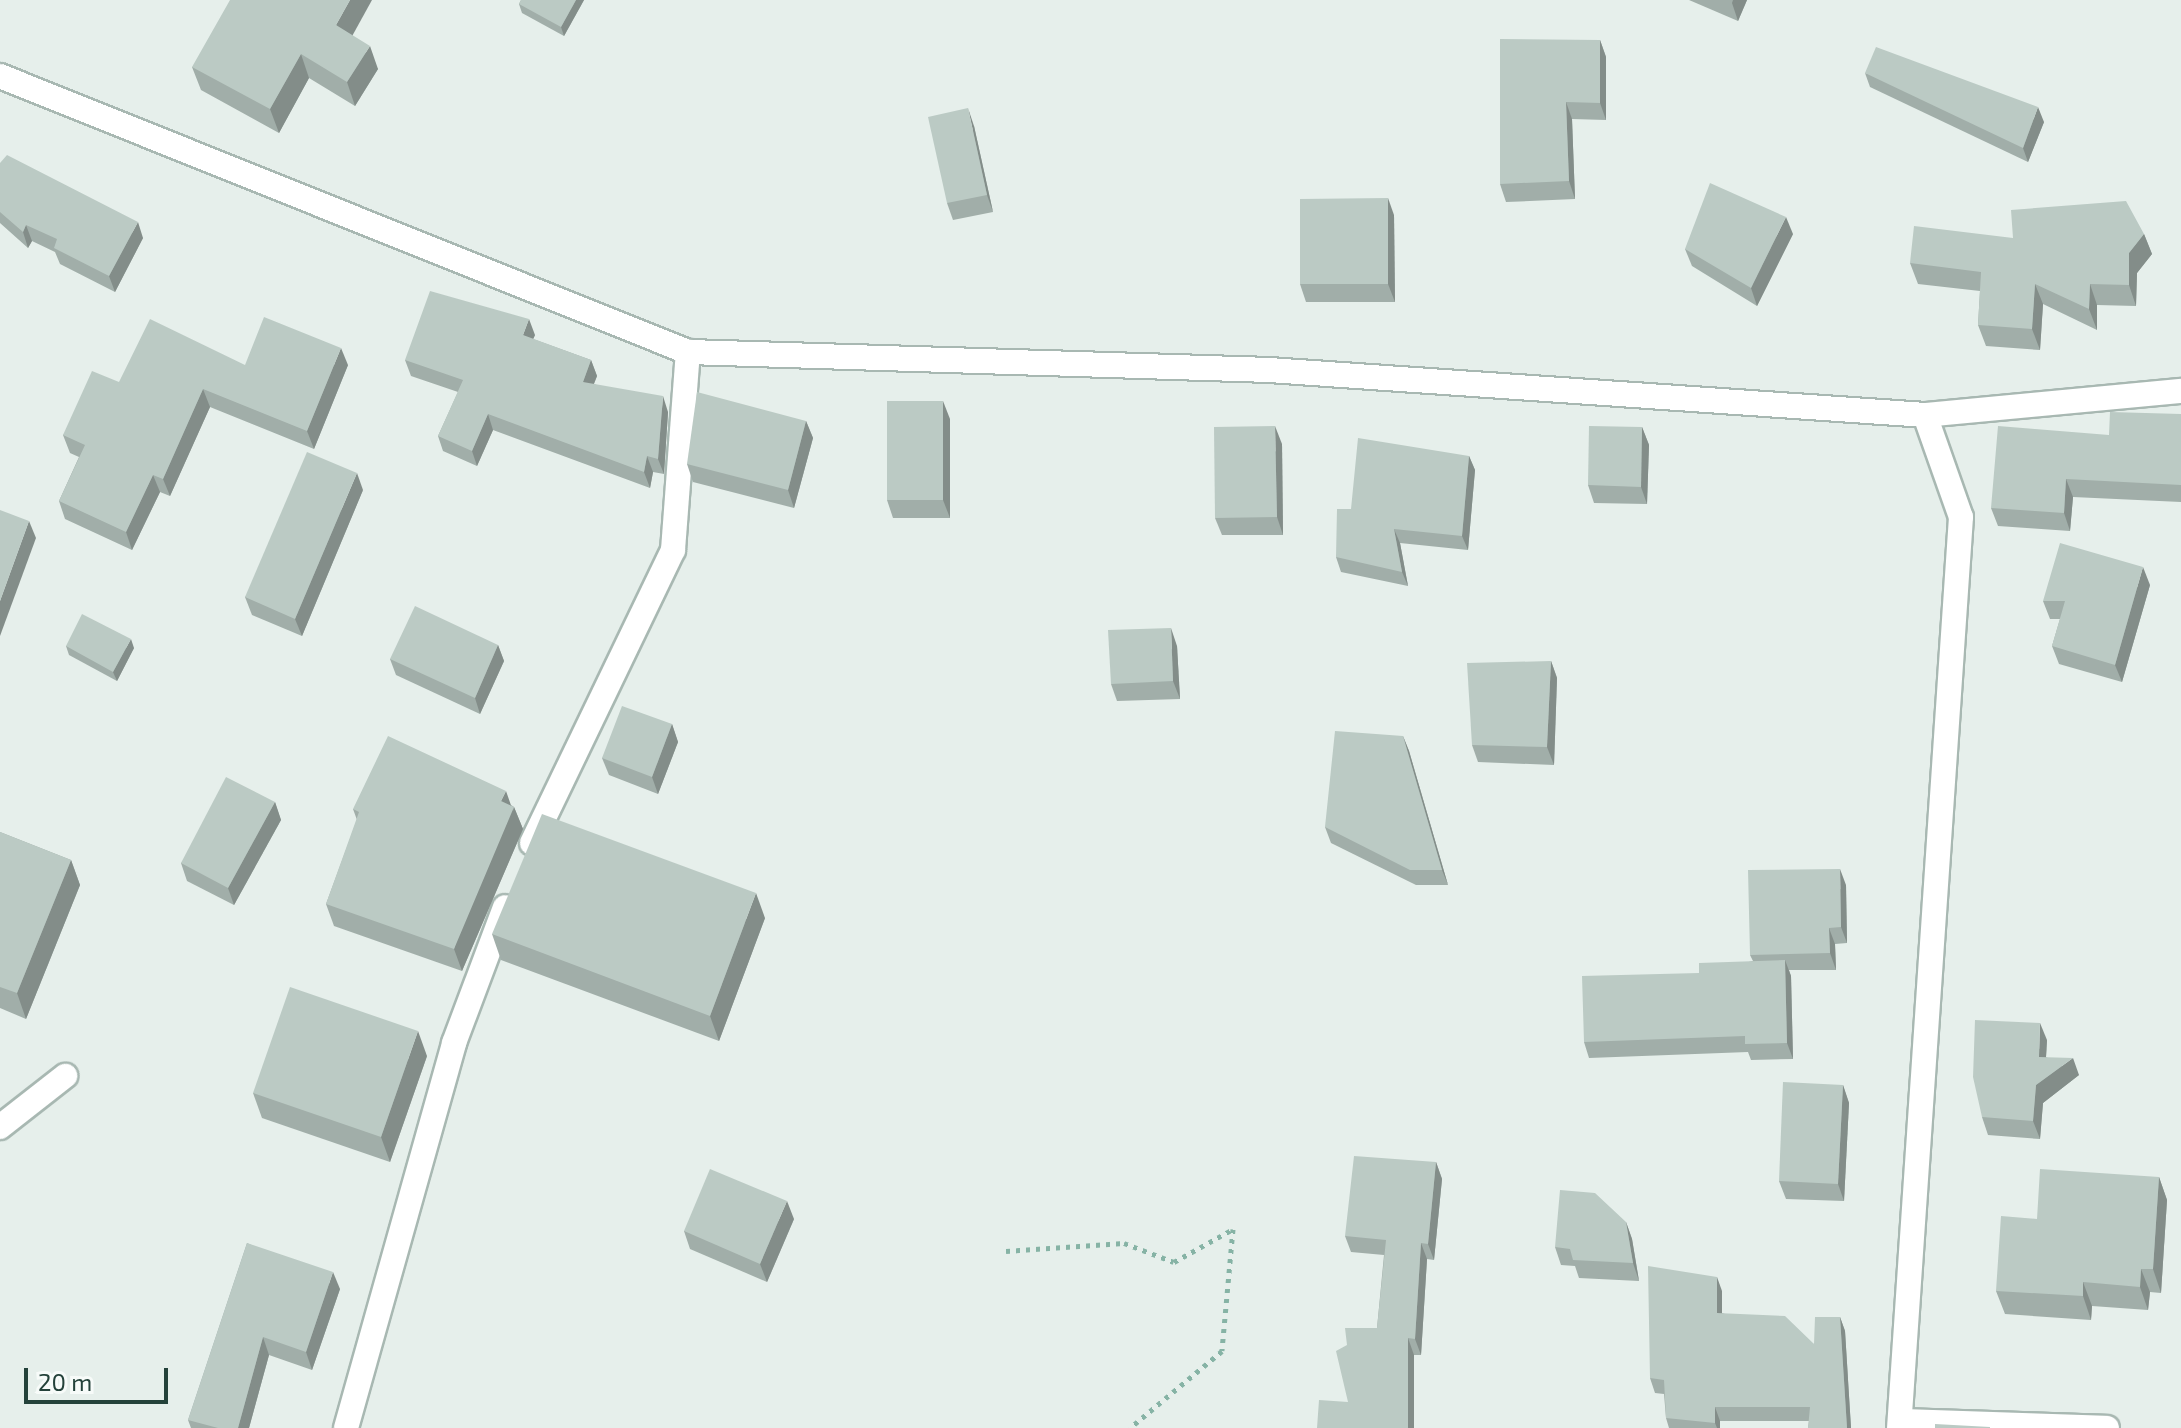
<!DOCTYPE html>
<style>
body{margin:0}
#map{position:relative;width:2181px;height:1428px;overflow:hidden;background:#e6efeb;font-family:"Exo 2",sans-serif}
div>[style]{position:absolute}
.path>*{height:5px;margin-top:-2.5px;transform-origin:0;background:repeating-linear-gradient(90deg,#86b3a5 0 4px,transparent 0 10px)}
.roads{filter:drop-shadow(2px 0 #a8b8b2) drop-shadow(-2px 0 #a8b8b2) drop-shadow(0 2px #a8b8b2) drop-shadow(0 -2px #a8b8b2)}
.minor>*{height:24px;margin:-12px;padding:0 12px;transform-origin:12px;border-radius:12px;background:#fff}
.wall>*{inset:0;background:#a1aea9}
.shaded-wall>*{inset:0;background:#838d89}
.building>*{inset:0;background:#bbcac4}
span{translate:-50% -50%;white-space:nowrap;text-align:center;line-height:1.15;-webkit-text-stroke:6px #f7fbf9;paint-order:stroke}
.scale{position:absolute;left:24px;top:1368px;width:144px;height:36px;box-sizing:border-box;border:4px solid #24423a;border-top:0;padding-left:10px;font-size:24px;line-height:28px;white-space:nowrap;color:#24423a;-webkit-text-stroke:6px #f7fbf9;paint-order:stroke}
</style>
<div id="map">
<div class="path">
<i style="left:1006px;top:1251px;width:118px;rotate:-3.9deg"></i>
<i style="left:1124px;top:1243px;width:53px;rotate:20.8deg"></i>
<i style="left:1174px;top:1262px;width:68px;rotate:-29.2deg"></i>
<i style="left:1233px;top:1229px;width:122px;rotate:95.2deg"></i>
<i style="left:1222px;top:1351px;width:120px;rotate:140.1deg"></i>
</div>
<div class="roads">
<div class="minor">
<i style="left:0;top:76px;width:741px;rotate:21.86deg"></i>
<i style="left:688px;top:352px;width:581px;rotate:1.77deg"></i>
<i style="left:1269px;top:370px;width:658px;rotate:3.92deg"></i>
<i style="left:1925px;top:415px;width:108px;rotate:70.6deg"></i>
<i style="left:1961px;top:517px;width:913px;rotate:93.89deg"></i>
<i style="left:1925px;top:415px;width:257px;rotate:-5.4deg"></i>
<i style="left:532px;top:843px;width:325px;rotate:-64.3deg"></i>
<i style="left:673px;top:550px;width:199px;rotate:-85.7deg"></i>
<i style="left:0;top:1127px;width:83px;rotate:-38.1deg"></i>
<i style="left:1900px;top:1421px;width:207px;rotate:1.9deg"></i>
<i style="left:346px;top:1428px;width:400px;rotate:-74.3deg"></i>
<i style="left:454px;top:1043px;width:145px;rotate:-69.4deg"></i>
</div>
</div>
<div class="wall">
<i style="clip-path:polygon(521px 0,584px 0,564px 36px,522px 13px,519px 4px)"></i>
<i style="clip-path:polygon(1689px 0,1747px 0,1738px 21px)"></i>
<i style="clip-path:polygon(352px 35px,378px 69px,355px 106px,309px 78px,279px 133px,201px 90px,192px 67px)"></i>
<i style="clip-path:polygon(1600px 40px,1606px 57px,1606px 120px,1572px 119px,1575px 199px,1506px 202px,1500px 184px)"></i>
<i style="clip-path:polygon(1865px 73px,2044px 122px,2028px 162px,1870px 87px)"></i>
<i style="clip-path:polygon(974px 126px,993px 212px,953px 220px,947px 203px)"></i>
<i style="clip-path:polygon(0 163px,143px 238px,115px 292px,60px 264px,55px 252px,32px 241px,28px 248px,0 223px)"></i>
<i style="clip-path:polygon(1394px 215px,1395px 302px,1306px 302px,1300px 284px)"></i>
<i style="clip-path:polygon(1793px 234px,1757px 306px,1692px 266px,1685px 249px)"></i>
<i style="clip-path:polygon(2144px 234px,2152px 254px,2137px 273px,2136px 306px,2097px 305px,2097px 330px,2043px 304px,2040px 350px,1986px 346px,1978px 325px,1980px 291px,1918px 284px,1910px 263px,2013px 238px)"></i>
<i style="clip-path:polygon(535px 335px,533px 339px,591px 360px,597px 376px,594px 384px,668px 412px,664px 474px,653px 472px,650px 488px,493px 430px,477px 466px,443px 451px,438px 436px,458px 392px,411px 376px,405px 360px)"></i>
<i style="clip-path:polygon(245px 365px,348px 365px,314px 449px,210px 407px,170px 496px,160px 492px,132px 550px,65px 519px,59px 501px,79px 457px,70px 453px,63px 435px,119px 382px)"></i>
<i style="clip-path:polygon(2181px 414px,2181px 502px,2073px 497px,2070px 531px,1998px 526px,1991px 508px,2109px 435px)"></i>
<i style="clip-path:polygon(950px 419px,950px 518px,893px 518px,887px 500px)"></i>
<i style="clip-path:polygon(806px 421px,813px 438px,794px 508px,693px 482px,687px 464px)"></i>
<i style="clip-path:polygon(1642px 427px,1649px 445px,1647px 504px,1594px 503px,1588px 485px)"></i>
<i style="clip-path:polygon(1282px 444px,1283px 535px,1222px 535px,1215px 518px)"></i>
<i style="clip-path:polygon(1469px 456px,1475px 470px,1468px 550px,1400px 543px,1408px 586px,1341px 572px,1336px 557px,1351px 509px)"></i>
<i style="clip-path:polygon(363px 490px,302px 636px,252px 615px,245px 597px)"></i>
<i style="clip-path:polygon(2150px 585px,2122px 682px,2059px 664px,2052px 646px,2060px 619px,2050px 619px,2043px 601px)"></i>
<i style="clip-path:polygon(498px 645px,504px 661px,480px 714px,396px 675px,390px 659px)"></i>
<i style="clip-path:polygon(66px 646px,134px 648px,117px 681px,69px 655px)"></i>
<i style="clip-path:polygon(1177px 646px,1180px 699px,1117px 701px,1111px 684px)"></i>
<i style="clip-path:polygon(1551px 661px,1557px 678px,1554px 765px,1478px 762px,1472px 745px)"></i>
<i style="clip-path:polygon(672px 724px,678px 742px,658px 794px,609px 775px,602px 758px)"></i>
<i style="clip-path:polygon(1403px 736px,1409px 751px,1448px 885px,1416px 885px,1331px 843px,1325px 827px)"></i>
<i style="clip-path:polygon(275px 802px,281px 820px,234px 905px,187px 881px,181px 863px)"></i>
<i style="clip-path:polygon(511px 805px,514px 807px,523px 829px,462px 971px,334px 926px,326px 904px,357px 820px,353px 809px)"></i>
<i style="clip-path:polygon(0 832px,71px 860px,80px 885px,26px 1019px,0 1008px)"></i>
<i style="clip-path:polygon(1846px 885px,1847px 943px,1835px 944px,1836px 970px,1789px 970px,1791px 976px,1793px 1059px,1751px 1060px,1748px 1052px,1589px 1058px,1584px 1042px,1699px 973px,1753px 961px,1750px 955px)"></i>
<i style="clip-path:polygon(765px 918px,719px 1041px,501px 960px,492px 934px)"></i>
<i style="clip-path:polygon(2047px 1040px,2046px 1057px,2079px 1075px,2043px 1103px,2040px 1139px,1988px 1135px,1982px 1117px)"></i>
<i style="clip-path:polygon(427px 1056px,390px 1162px,262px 1118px,253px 1093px)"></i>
<i style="clip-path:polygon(1843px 1085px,1849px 1103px,1844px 1201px,1786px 1199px,1779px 1181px)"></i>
<i style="clip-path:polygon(1436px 1162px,1442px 1179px,1434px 1260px,1427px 1259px,1421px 1355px,1414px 1355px,1414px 1428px,1317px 1428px,1348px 1402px,1377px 1328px,1384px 1255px,1351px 1252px,1345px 1236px)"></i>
<i style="clip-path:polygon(2159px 1177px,2167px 1200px,2161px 1293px,2150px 1292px,2148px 1310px,2092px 1306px,2091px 1320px,2005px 1314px,1996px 1291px,2037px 1219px)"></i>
<i style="clip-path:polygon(794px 1219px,767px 1282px,690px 1249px,684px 1231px)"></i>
<i style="clip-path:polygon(1626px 1222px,1632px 1239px,1639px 1281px,1579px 1278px,1575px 1266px,1561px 1265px,1555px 1247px)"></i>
<i style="clip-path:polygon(247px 1243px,340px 1289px,312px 1370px,269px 1355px,249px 1428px,191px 1428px,188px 1420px)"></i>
<i style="clip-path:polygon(1722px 1291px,1722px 1313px,1814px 1344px,1840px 1317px,1845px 1331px,1851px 1428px,1808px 1428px,1809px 1421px,1720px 1421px,1720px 1428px,1669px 1428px,1666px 1418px,1664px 1394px,1655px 1393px,1650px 1378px)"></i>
</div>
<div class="shaded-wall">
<i style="clip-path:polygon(350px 0,372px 0,345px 49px,336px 25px)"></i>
<i style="clip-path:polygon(576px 0,584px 0,564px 36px,561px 27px)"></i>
<i style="clip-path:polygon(1733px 0,1747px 0,1738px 21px,1732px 3px)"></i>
<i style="clip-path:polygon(1600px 40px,1606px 57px,1606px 120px,1600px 103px)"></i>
<i style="clip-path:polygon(370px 46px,378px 69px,355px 106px,347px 82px)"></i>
<i style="clip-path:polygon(301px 54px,309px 78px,279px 133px,270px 109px)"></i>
<i style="clip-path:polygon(1566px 102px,1572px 119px,1575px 199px,1569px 181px)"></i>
<i style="clip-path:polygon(2038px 107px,2044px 122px,2028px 162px,2023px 148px)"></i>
<i style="clip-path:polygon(968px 108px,974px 126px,993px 212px,987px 195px)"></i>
<i style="clip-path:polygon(1388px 198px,1394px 215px,1395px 302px,1388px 284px)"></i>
<i style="clip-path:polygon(1786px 217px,1793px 234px,1757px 306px,1751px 288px)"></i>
<i style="clip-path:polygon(138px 222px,143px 238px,115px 292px,109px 276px)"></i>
<i style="clip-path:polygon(26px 225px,32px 241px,28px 248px,23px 232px)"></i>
<i style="clip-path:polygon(2144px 234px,2152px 254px,2137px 273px,2136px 306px,2129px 285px,2129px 253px)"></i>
<i style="clip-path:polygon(2035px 284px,2043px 304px,2040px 350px,2032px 329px)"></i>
<i style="clip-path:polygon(2090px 284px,2097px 305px,2097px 330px,2089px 309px)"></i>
<i style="clip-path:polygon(529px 319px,535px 335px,528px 350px,523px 335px)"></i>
<i style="clip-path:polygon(341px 348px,348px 365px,314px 449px,307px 431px)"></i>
<i style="clip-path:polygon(591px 360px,597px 376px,588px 398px,583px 382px)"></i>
<i style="clip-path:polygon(203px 389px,210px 407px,170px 496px,163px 479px)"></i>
<i style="clip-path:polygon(663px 396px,668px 412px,664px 474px,658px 459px)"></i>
<i style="clip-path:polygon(943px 401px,950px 419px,950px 518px,943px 500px)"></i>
<i style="clip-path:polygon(488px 414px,493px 430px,477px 466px,472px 451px)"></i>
<i style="clip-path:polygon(806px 421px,813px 438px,794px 508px,788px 490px)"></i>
<i style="clip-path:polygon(1275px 426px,1282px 444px,1283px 535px,1277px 517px)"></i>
<i style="clip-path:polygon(1642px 427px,1649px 445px,1647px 504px,1641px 487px)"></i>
<i style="clip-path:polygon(647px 456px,653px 472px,650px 488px,644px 472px)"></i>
<i style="clip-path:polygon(1469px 456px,1475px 470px,1468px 550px,1462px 536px)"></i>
<i style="clip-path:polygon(357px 473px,363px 490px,302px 636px,295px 619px)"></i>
<i style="clip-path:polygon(153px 475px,160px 492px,132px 550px,126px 532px)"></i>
<i style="clip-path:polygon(2066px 479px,2073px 497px,2070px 531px,2064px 513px)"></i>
<i style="clip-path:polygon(29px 521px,36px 538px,0 636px,0 601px)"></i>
<i style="clip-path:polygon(1394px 529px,1400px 543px,1408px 586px,1402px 572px)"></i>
<i style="clip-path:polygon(2143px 567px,2150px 585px,2122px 682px,2115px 665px)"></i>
<i style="clip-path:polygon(1171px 628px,1177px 646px,1180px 699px,1173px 681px)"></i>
<i style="clip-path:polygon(131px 639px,134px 648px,117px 681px,113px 672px)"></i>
<i style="clip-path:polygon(498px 645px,504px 661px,480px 714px,475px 698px)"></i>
<i style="clip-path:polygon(1551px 661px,1557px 678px,1554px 765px,1547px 747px)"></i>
<i style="clip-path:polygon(672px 724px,678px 742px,658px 794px,652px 777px)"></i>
<i style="clip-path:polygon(1403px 736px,1409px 751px,1448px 885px,1442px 870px)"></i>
<i style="clip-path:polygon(506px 791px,513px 811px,514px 807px,523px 829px,462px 971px,454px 949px,501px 801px)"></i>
<i style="clip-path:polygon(275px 802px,281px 820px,234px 905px,228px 888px)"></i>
<i style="clip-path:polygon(71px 860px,80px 885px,26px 1019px,17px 993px)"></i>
<i style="clip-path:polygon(1840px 869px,1846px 885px,1847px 943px,1841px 927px)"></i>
<i style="clip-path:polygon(756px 893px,765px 918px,719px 1041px,710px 1016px)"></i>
<i style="clip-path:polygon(1829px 928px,1835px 944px,1836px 970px,1830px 953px)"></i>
<i style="clip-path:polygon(1785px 960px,1791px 976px,1793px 1059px,1787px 1043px)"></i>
<i style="clip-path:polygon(2040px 1023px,2047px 1040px,2045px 1074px,2039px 1057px)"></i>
<i style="clip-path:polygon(418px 1031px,427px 1056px,390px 1162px,381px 1137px)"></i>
<i style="clip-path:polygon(2073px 1058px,2079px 1075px,2043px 1103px,2040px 1139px,2033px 1121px,2036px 1085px)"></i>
<i style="clip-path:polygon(1843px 1085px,1849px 1103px,1844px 1201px,1838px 1184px)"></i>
<i style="clip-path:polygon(1436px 1162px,1442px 1179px,1434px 1260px,1428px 1244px)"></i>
<i style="clip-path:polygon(2159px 1177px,2167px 1200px,2161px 1293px,2153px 1269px)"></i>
<i style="clip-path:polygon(787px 1201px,794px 1219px,767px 1282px,760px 1264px)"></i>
<i style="clip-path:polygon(1626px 1222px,1632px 1239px,1639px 1281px,1633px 1263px)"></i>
<i style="clip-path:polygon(1421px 1243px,1427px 1259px,1421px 1355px,1415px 1339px)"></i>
<i style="clip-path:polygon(2141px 1269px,2150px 1292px,2148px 1310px,2140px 1287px)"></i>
<i style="clip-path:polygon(333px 1272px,340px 1289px,312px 1370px,306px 1352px)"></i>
<i style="clip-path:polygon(1717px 1277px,1722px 1291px,1722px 1327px,1717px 1313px)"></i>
<i style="clip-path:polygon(2083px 1282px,2092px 1306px,2091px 1320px,2083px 1296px)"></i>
<i style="clip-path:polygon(1840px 1317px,1845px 1331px,1851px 1428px,1847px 1428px)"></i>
<i style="clip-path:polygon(263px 1337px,269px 1355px,249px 1428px,238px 1428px)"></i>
<i style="clip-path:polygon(1408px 1338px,1414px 1355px,1414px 1428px,1408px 1428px)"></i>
<i style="clip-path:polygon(1715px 1407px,1720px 1421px,1720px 1428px,1717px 1428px,1715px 1423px)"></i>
</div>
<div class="building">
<i style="clip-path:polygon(230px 0,350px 0,336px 25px,370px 46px,347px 82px,301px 54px,270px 109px,192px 67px)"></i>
<i style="clip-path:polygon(521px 0,576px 0,561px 27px,519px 4px)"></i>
<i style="clip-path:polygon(1500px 39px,1600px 40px,1600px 103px,1566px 102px,1569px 181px,1500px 184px)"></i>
<i style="clip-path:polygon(1876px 47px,2038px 107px,2023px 148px,1865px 73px)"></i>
<i style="clip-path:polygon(968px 108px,987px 195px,947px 203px,928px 117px)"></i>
<i style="clip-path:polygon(7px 155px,138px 222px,109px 276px,54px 248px,57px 239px,26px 225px,23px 232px,0 212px,0 163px)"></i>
<i style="clip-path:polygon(1710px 183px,1786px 217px,1751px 288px,1685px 249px)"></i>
<i style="clip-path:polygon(1388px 198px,1388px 284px,1300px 284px,1300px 199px)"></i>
<i style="clip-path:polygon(2126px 201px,2144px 234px,2129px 253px,2129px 285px,2090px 284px,2089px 309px,2035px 284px,2032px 329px,1978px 325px,1981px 272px,1910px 263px,1914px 226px,2013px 238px,2011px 210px)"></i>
<i style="clip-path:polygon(430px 291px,529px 319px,523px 335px,591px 360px,583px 382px,663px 396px,658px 459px,647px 456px,644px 472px,488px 414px,472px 451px,438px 436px,463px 380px,405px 360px)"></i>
<i style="clip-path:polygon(264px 317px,341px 348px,307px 431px,203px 389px,163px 479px,153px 475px,126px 532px,59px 501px,85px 445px,63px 435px,92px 371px,119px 382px,150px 319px,245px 365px)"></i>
<i style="clip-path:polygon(697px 392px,806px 421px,788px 490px,687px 464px)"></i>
<i style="clip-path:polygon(887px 401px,943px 401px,943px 500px,887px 500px)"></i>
<i style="clip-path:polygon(2110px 412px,2181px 414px,2181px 485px,2066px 479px,2064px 513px,1991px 508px,1998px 426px,2109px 435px)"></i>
<i style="clip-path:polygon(1275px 426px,1277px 517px,1215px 518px,1214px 427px)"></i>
<i style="clip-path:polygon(1589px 426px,1642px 427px,1641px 487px,1588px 485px)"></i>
<i style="clip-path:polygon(1358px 438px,1469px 456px,1462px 536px,1394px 529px,1402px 572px,1336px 557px,1337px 509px,1351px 509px)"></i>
<i style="clip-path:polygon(307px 452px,357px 473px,295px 619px,245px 597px)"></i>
<i style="clip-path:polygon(0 510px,29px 521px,0 601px)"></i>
<i style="clip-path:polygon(2060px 543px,2143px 567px,2115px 665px,2052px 646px,2065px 601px,2043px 601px)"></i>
<i style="clip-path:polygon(415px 606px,498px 645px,475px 698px,390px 659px)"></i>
<i style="clip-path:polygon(82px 614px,131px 639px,113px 672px,66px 646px)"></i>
<i style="clip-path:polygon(1171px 628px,1173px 681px,1111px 684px,1108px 630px)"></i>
<i style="clip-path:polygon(1551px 661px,1547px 747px,1472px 745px,1467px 663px)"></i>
<i style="clip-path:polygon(622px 706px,672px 724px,652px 777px,602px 758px)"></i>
<i style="clip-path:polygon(1335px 731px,1403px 736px,1442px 870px,1410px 870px,1325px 827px)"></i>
<i style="clip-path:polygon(388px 736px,506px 791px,501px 801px,514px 807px,454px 949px,326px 904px,359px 812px,353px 809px)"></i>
<i style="clip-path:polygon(226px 777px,275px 802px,228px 888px,181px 863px)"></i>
<i style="clip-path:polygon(542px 814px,756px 893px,710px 1016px,492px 934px)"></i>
<i style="clip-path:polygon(0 832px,71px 860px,17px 993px,0 987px)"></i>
<i style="clip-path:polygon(1840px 869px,1841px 927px,1829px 928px,1830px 953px,1750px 955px,1748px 870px)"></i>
<i style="clip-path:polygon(1785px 960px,1787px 1043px,1745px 1044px,1745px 1036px,1584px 1042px,1582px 976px,1699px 973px,1699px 963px)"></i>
<i style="clip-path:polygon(290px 987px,418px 1031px,381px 1137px,253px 1093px)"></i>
<i style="clip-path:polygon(1975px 1020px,2040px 1023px,2039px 1057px,2073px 1058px,2036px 1085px,2033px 1121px,1982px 1117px,1973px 1077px)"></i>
<i style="clip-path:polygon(1783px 1082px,1843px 1085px,1838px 1184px,1779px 1181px)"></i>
<i style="clip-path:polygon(1354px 1156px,1436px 1162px,1428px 1244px,1421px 1243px,1415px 1339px,1408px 1338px,1408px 1428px,1317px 1428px,1319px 1400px,1348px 1402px,1336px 1351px,1347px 1345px,1345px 1328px,1377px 1328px,1386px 1240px,1345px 1236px)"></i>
<i style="clip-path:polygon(710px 1169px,787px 1201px,760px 1264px,684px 1231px)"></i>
<i style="clip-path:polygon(2040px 1169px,2159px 1177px,2153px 1269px,2141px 1269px,2140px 1287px,2083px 1282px,2083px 1296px,1996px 1291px,2001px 1216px,2037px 1219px)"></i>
<i style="clip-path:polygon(1560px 1190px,1595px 1193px,1626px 1222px,1633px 1263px,1573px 1260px,1570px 1249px,1555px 1247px)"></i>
<i style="clip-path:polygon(247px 1243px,333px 1272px,306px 1352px,263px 1337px,238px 1428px,218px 1428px,188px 1420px)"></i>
<i style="clip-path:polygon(1648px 1266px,1717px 1277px,1717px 1313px,1785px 1316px,1814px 1344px,1815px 1317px,1840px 1317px,1847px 1428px,1808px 1428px,1810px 1407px,1715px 1407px,1715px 1423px,1666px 1418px,1664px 1380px,1650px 1378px)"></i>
<i style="clip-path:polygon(1935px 1424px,1990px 1427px,1990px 1428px,1935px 1428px)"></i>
</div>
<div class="scale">20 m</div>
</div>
